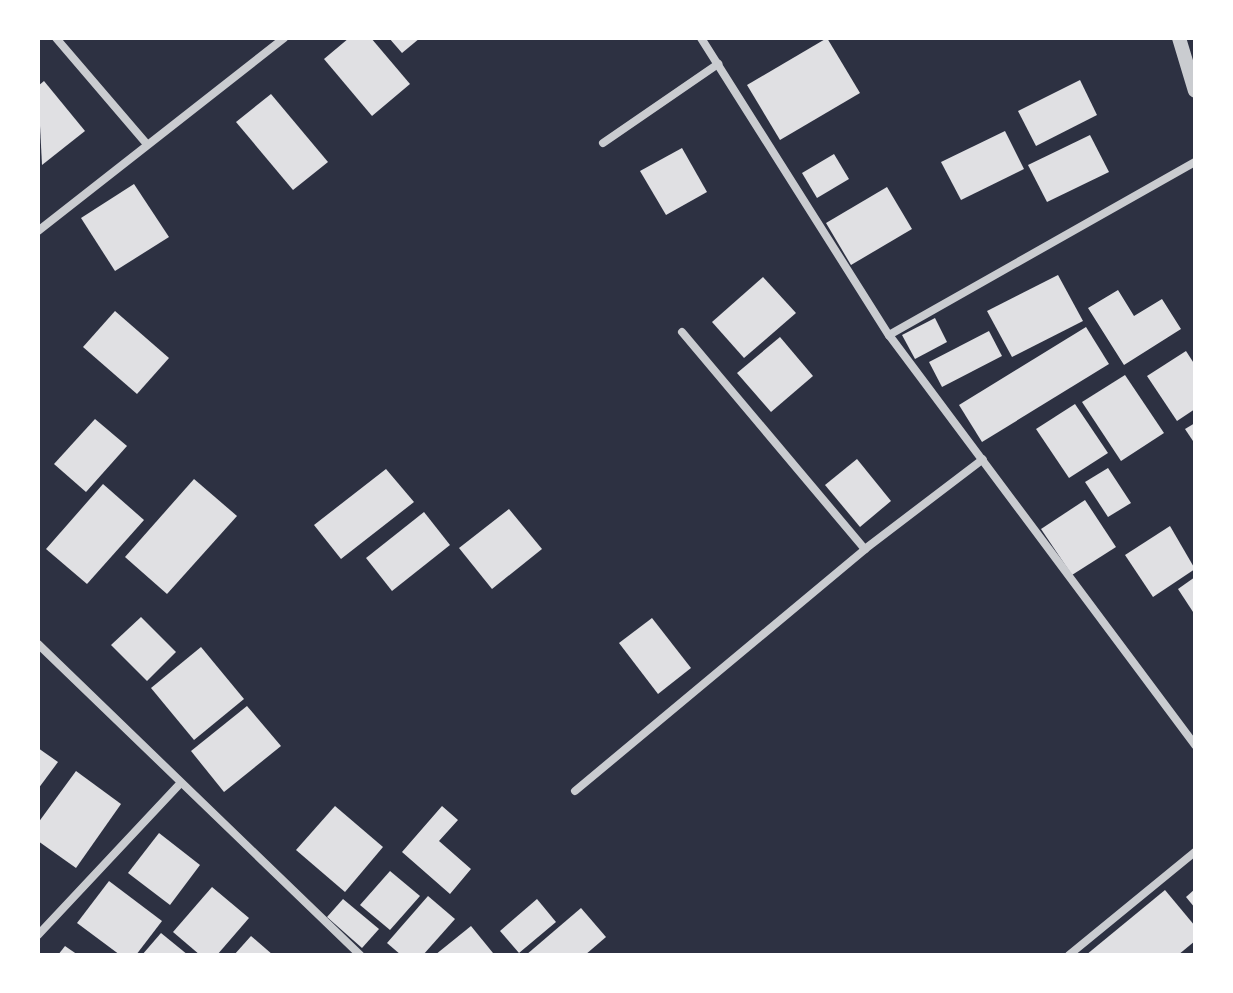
<!DOCTYPE html>
<style>
body{margin:0}
#map{position:relative;width:1233px;height:993px;overflow:hidden;background:#2d3142;font-family:Overpass,sans-serif}
div>[style]{position:absolute}
.building>*{inset:0;background:#e0e0e3}
.minor>*{height:8px;margin:-4px;padding:0 4px;transform-origin:4px;border-radius:4px;background:#caccd0}
.tertiary>*{height:14px;margin:-7px;padding:0 7px;transform-origin:7px;border-radius:7px;background:#caccd0}
span{translate:-50% -50%;white-space:nowrap;text-align:center;line-height:1.15;-webkit-text-stroke:7px #fff;paint-order:stroke}
.frame{position:absolute;inset:0;border:40px solid #fff;pointer-events:none}
</style>
<div id="map">
<div class="building">
<i style="clip-path:polygon(349px 38px,371px 38px,410px 84px,372px 116px,324px 59px)"></i>
<i style="clip-path:polygon(389px 38px,420px 38px,402px 53px)"></i>
<i style="clip-path:polygon(827px 38px,860px 93px,780px 140px,747px 85px)"></i>
<i style="clip-path:polygon(1080px 80px,1097px 115px,1036px 146px,1018px 111px)"></i>
<i style="clip-path:polygon(44px 81px,85px 131px,42px 165px,38px 86px)"></i>
<i style="clip-path:polygon(271px 94px,328px 162px,293px 190px,236px 122px)"></i>
<i style="clip-path:polygon(1005px 131px,1024px 169px,961px 200px,941px 162px)"></i>
<i style="clip-path:polygon(1090px 135px,1109px 172px,1047px 202px,1028px 165px)"></i>
<i style="clip-path:polygon(682px 148px,707px 192px,666px 215px,640px 171px)"></i>
<i style="clip-path:polygon(834px 154px,849px 179px,817px 198px,802px 173px)"></i>
<i style="clip-path:polygon(134px 184px,169px 237px,115px 271px,81px 218px)"></i>
<i style="clip-path:polygon(887px 187px,912px 229px,851px 265px,826px 223px)"></i>
<i style="clip-path:polygon(1058px 275px,1083px 321px,1012px 357px,987px 311px)"></i>
<i style="clip-path:polygon(763px 277px,796px 313px,744px 358px,712px 322px)"></i>
<i style="clip-path:polygon(1118px 290px,1134px 316px,1162px 299px,1181px 329px,1124px 365px,1088px 308px)"></i>
<i style="clip-path:polygon(115px 311px,169px 358px,137px 394px,83px 347px)"></i>
<i style="clip-path:polygon(935px 318px,947px 342px,915px 359px,902px 335px)"></i>
<i style="clip-path:polygon(1086px 327px,1109px 364px,982px 442px,959px 405px)"></i>
<i style="clip-path:polygon(989px 331px,1002px 356px,942px 387px,929px 362px)"></i>
<i style="clip-path:polygon(780px 337px,813px 376px,771px 412px,737px 373px)"></i>
<i style="clip-path:polygon(1186px 351px,1195px 365px,1195px 409px,1177px 421px,1147px 376px)"></i>
<i style="clip-path:polygon(1125px 375px,1164px 433px,1121px 461px,1082px 402px)"></i>
<i style="clip-path:polygon(1075px 404px,1108px 453px,1069px 478px,1036px 429px)"></i>
<i style="clip-path:polygon(95px 419px,127px 446px,86px 492px,54px 464px)"></i>
<i style="clip-path:polygon(1195px 423px,1195px 444px,1185px 429px)"></i>
<i style="clip-path:polygon(857px 459px,891px 501px,860px 527px,825px 485px)"></i>
<i style="clip-path:polygon(1108px 468px,1131px 503px,1108px 517px,1085px 482px)"></i>
<i style="clip-path:polygon(386px 469px,414px 502px,341px 559px,314px 525px)"></i>
<i style="clip-path:polygon(194px 479px,237px 516px,167px 594px,125px 557px)"></i>
<i style="clip-path:polygon(103px 484px,144px 520px,87px 584px,46px 549px)"></i>
<i style="clip-path:polygon(1085px 500px,1116px 547px,1072px 575px,1041px 529px)"></i>
<i style="clip-path:polygon(509px 509px,542px 549px,492px 589px,459px 548px)"></i>
<i style="clip-path:polygon(424px 512px,450px 545px,392px 591px,366px 558px)"></i>
<i style="clip-path:polygon(1170px 526px,1195px 569px,1153px 597px,1125px 555px)"></i>
<i style="clip-path:polygon(1195px 577px,1195px 615px,1178px 589px)"></i>
<i style="clip-path:polygon(141px 617px,176px 652px,147px 681px,111px 645px)"></i>
<i style="clip-path:polygon(652px 618px,691px 668px,658px 694px,619px 643px)"></i>
<i style="clip-path:polygon(201px 647px,244px 699px,194px 740px,151px 688px)"></i>
<i style="clip-path:polygon(247px 706px,281px 746px,224px 792px,191px 751px)"></i>
<i style="clip-path:polygon(38px 748px,58px 762px,38px 789px)"></i>
<i style="clip-path:polygon(76px 771px,121px 804px,76px 868px,38px 841px,38px 823px)"></i>
<i style="clip-path:polygon(335px 806px,383px 847px,345px 892px,296px 850px)"></i>
<i style="clip-path:polygon(442px 806px,458px 820px,439px 841px,471px 869px,450px 894px,402px 852px)"></i>
<i style="clip-path:polygon(159px 833px,200px 865px,170px 905px,128px 873px)"></i>
<i style="clip-path:polygon(390px 871px,420px 896px,390px 930px,360px 905px)"></i>
<i style="clip-path:polygon(109px 881px,162px 921px,136px 955px,120px 955px,77px 923px)"></i>
<i style="clip-path:polygon(212px 887px,249px 918px,217px 955px,200px 955px,173px 932px)"></i>
<i style="clip-path:polygon(1195px 889px,1195px 908px,1186px 897px)"></i>
<i style="clip-path:polygon(1165px 890px,1195px 926px,1195px 941px,1178px 955px,1086px 955px)"></i>
<i style="clip-path:polygon(428px 896px,455px 919px,423px 955px,401px 955px,387px 943px)"></i>
<i style="clip-path:polygon(343px 899px,379px 929px,362px 948px,327px 917px)"></i>
<i style="clip-path:polygon(537px 899px,556px 922px,519px 953px,500px 931px)"></i>
<i style="clip-path:polygon(581px 908px,606px 937px,585px 955px,526px 955px)"></i>
<i style="clip-path:polygon(471px 926px,493px 953px,435px 955px)"></i>
<i style="clip-path:polygon(161px 933px,188px 955px,142px 955px)"></i>
<i style="clip-path:polygon(251px 936px,273px 955px,234px 955px)"></i>
<i style="clip-path:polygon(65px 946px,78px 955px,58px 955px)"></i>
</div>
<div class="minor">
<i style="left:56px;top:38px;width:140px;rotate:49.4deg"></i>
<i style="left:701px;top:38px;width:352px;rotate:57.7deg"></i>
<i style="left:889px;top:335px;width:512px;rotate:53.26deg"></i>
<i style="left:603px;top:143px;width:140px;rotate:-34.5deg"></i>
<i style="left:38px;top:231px;width:313px;rotate:-38.1deg"></i>
<i style="left:682px;top:332px;width:284px;rotate:49.9deg"></i>
<i style="left:889px;top:335px;width:352px;rotate:-29.5deg"></i>
<i style="left:38px;top:644px;width:448px;rotate:44deg"></i>
<i style="left:575px;top:791px;width:378px;rotate:-39.8deg"></i>
<i style="left:865px;top:549px;width:148px;rotate:-37.3deg"></i>
<i style="left:38px;top:935px;width:207px;rotate:-46.8deg"></i>
<i style="left:1069px;top:955px;width:163px;rotate:-39.3deg"></i>
</div>
<div class="tertiary">
<i style="left:1179px;top:38px;width:55px;rotate:73.2deg"></i>
</div>
<div class="frame"></div>
</div>
